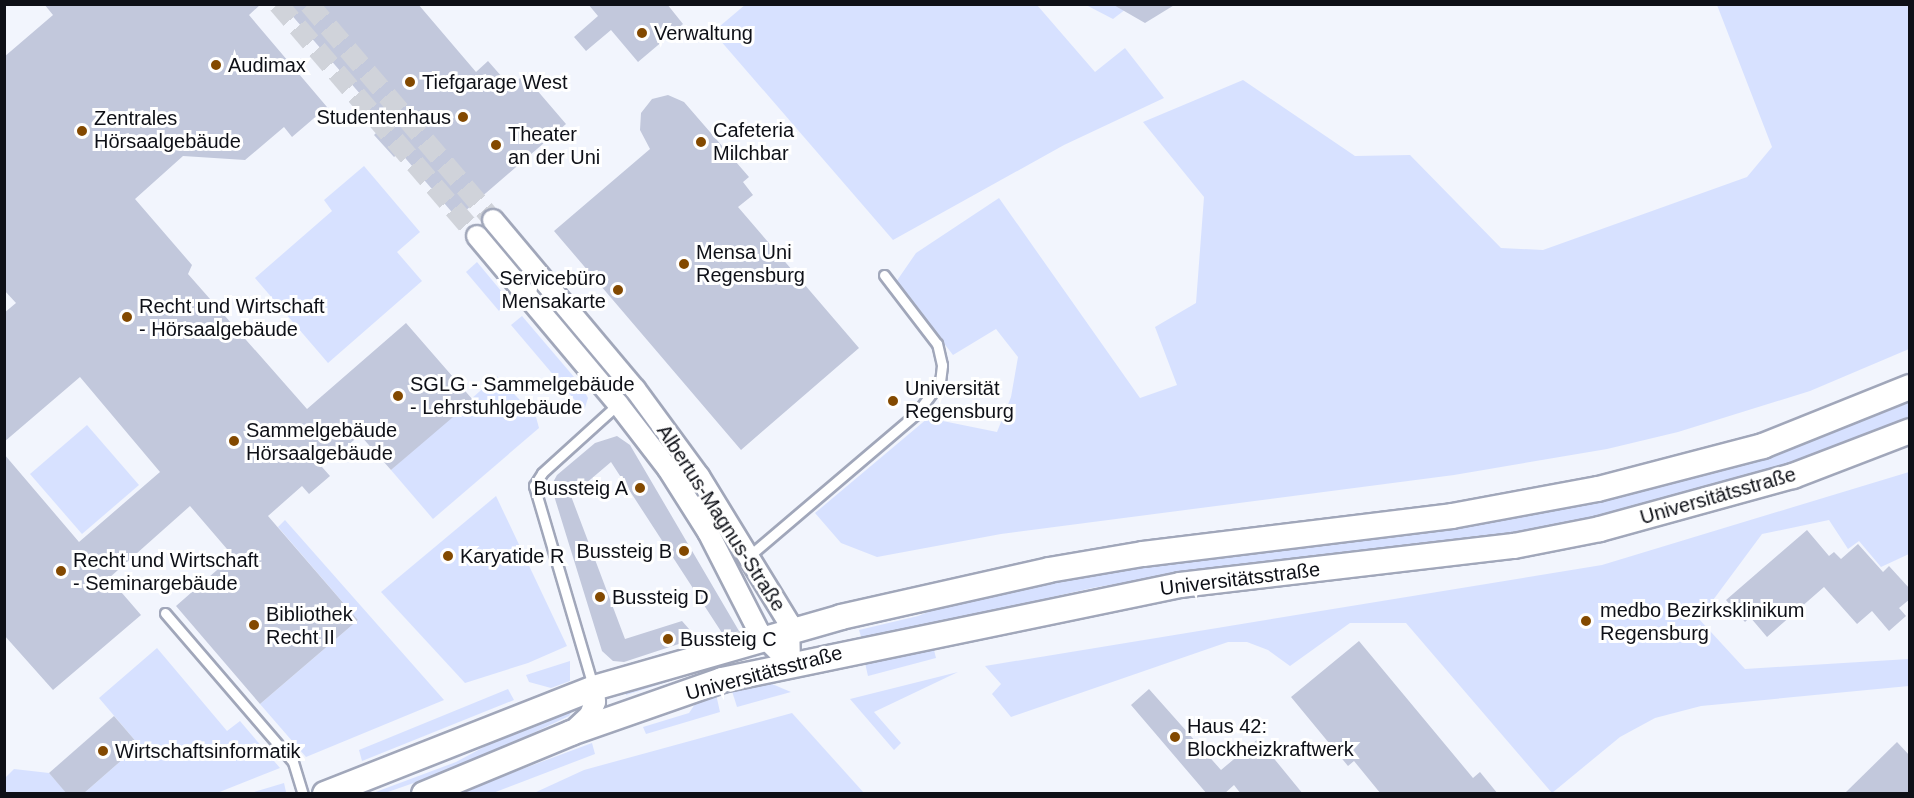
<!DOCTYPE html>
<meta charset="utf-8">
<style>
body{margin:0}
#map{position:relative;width:1914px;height:798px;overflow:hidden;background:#f2f5fd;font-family:Arial,sans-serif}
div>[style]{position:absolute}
.green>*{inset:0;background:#d7e1ff}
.building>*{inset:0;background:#c2c8dc}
.minor-tunnel>*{height:20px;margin-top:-10px;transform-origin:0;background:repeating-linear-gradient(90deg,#d0d3da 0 20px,transparent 0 30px)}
.roads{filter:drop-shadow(2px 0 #a1a7ba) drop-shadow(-2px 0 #a1a7ba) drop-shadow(0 2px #a1a7ba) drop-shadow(0 -2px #a1a7ba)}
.service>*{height:9px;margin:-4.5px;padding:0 4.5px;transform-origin:4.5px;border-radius:4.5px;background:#fff}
.minor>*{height:20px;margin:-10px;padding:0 10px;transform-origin:10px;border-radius:10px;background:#fff}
.tertiary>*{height:24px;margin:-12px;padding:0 12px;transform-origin:12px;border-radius:12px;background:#fff}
.dots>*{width:16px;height:16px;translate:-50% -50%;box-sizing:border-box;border:3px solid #fff;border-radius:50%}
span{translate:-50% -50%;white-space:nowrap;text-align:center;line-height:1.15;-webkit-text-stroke:6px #fff;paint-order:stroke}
.poi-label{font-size:20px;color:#0e1017}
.left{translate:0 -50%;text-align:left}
.right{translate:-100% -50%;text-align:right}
.street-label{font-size:20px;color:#0e1017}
.frame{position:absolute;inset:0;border:6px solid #0e1017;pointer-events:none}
</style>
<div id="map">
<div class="green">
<i style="clip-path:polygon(746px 4px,1037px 5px,1095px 72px,1125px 48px,1164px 98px,1064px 145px,893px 240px,713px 32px)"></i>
<i style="clip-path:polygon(1086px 5px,1122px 5px,1126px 9px,1113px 19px)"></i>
<i style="clip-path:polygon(1717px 5px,1909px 5px,1909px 349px,1810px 391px,1678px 432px,1607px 449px,1454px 475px,1001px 534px,877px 557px,841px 543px,815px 513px,928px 418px,997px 432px,1011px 397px,1018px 357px,996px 329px,953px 355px,896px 282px,916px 253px,999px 198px,1140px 398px,1177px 385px,1155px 327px,1196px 303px,1204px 197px,1143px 122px,1243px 80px,1355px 156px,1410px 155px,1501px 248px,1543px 250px,1747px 177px,1772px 147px)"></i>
<i style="clip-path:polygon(364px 166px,420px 232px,397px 252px,422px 281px,328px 363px,255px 278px,332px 211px,324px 200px)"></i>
<i style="clip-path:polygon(477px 262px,507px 298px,499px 311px,466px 272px)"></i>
<i style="clip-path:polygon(522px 316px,580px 384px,588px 398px,584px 411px,511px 325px)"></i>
<i style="clip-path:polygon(497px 376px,536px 417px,539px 428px,433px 519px,391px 470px)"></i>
<i style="clip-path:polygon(1909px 403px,1909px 420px,1777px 470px,1596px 519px,1452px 542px,1192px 571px,1092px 588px,862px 640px,859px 630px,918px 616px,957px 600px,1085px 573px,1521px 516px,1598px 501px,1768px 456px)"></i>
<i style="clip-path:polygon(87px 425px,139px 485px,82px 534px,30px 474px)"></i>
<i style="clip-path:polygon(1909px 472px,1909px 554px,1881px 567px,1859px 541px,1848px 549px,1829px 520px,1762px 534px,1699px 619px,1745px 669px,1909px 659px,1909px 686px,1701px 706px,1655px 718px,1620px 737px,1552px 793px,1406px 623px,1350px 623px,1290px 666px,1268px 650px,1247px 642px,1228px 642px,1011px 717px,992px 694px,1001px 684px,985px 666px,1602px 565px)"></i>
<i style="clip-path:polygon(496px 496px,567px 646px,528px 663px,465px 683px,381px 592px)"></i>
<i style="clip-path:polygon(285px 520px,444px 700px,306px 757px,260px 704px,358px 620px,278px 527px)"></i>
<i style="clip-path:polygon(933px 646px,936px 658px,868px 676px,865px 663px)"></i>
<i style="clip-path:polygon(157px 648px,227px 731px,240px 721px,280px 768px,217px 793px,83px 794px,139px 745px,99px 698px)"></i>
<i style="clip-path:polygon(570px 661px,570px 681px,551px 688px,529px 682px,526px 675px)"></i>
<i style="clip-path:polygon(691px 668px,692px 674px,626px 695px,624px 689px)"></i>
<i style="clip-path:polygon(958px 672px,874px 712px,901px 743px,894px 750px,850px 699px)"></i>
<i style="clip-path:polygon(758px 678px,791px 692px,737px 707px,731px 688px)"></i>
<i style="clip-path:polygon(508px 689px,514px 700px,362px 761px,359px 750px)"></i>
<i style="clip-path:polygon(716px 694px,720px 712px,646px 734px,643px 727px,689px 713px,699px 698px)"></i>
<i style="clip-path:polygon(575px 706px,569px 716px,468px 764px,385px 793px,373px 793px,456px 762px,508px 734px)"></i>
<i style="clip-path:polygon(792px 713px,864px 793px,534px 793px,584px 770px)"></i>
<i style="clip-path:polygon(592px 743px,595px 754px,493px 793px,455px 794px)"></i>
<i style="clip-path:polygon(14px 769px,49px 773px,67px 793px,5px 793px,4px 779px)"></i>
<i style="clip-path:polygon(284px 783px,286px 792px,282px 793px,251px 793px)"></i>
</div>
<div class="building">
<i style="clip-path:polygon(44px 4px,261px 4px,249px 15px,327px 107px,292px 137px,284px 127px,245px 160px,183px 156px,135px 199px,192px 265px,188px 274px,307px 409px,406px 323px,473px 400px,391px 470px,360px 435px,322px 467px,330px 476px,309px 494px,302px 486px,268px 516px,358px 620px,260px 704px,176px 606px,233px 556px,190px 506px,109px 578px,141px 615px,53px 690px,4px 635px,4px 454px,79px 542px,160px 472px,80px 377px,4px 442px,4px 313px,16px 303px,4px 290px,4px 57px,53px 15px)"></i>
<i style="clip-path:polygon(282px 4px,418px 4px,476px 72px,488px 61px,510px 86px,524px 75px,566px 124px,457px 218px,400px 152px,394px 157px,374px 135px,378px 131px,360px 110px,368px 103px)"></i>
<i style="clip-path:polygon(588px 4px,667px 4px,683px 24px,638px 62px,611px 30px,586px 51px,574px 37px,598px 16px)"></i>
<i style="clip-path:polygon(1112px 4px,1176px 4px,1145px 23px)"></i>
<i style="clip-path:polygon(668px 95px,684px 102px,749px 177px,743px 182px,753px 195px,738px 207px,859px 348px,741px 450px,554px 231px,650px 149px,640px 130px,641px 113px,652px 99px)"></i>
<i style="clip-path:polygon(617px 436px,630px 445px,739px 631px,724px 636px,611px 462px,571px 496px,625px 639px,682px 621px,697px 638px,624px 662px,613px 661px,602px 651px,551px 486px,557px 475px,595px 443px)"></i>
<i style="clip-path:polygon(1807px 530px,1829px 556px,1834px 552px,1841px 559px,1858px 544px,1883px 572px,1889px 566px,1910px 589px,1910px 599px,1899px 608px,1906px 616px,1889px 631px,1872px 611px,1857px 624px,1824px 587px,1767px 637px,1750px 617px,1745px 622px,1726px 600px)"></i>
<i style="clip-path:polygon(1359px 641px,1473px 778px,1480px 772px,1498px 794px,1381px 794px,1354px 761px,1348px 766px,1291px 697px)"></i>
<i style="clip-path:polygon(1149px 689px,1221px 770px,1258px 739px,1303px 794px,1241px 794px,1234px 785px,1224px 794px,1207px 794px,1131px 705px)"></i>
<i style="clip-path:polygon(114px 716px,139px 745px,83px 794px,67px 794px,49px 773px)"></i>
<i style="clip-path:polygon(1897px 742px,1910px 756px,1910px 794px,1844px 794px)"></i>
</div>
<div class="minor-tunnel">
<i style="left:278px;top:4px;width:306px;rotate:49.4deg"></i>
<i style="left:309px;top:4px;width:284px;rotate:49.6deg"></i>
</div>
<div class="roads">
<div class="service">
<i style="left:749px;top:556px;width:219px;rotate:-40.4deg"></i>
<i style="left:916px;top:414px;width:40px;rotate:-53deg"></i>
<i style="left:940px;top:382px;width:17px;rotate:-83deg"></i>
<i style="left:942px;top:365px;width:22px;rotate:-103deg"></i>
<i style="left:937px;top:344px;width:87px;rotate:-127.5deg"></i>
<i style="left:165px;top:613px;width:196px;rotate:49.3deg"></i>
<i style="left:293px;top:762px;width:34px;rotate:73deg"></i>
<i style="left:593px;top:686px;width:209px;rotate:-106.4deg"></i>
<i style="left:534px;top:486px;width:15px;rotate:-58deg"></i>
<i style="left:542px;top:473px;width:103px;rotate:-42.2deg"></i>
</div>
<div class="minor">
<i style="left:493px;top:220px;width:221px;rotate:50deg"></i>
<i style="left:635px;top:389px;width:108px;rotate:53.7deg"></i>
<i style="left:699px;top:476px;width:172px;rotate:58.5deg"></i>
<i style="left:789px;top:623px;width:40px;rotate:88.6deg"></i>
<i style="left:477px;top:236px;width:219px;rotate:50deg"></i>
<i style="left:618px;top:404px;width:82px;rotate:52.4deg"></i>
<i style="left:668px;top:469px;width:75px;rotate:57.6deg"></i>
<i style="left:708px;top:532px;width:112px;rotate:63deg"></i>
<i style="left:759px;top:632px;width:44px;rotate:45deg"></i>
<i style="left:573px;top:731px;width:23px;rotate:-43deg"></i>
<i style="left:590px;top:715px;width:14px;rotate:-69deg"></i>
<i style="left:595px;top:702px;width:14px;rotate:-94deg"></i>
</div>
<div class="tertiary">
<i style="left:325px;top:794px;width:289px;rotate:-21.5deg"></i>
<i style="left:594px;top:688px;width:257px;rotate:-16deg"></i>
<i style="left:841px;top:617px;width:213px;rotate:-12.7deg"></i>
<i style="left:1049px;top:570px;width:95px;rotate:-9.7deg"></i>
<i style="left:1143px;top:554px;width:311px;rotate:-7deg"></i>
<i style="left:1452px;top:516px;width:148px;rotate:-10.5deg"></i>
<i style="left:1598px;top:489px;width:171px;rotate:-14.6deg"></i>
<i style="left:1763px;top:446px;width:158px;rotate:-21.9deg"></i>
<i style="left:424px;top:794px;width:159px;rotate:-22.5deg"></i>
<i style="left:571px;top:733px;width:160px;rotate:-19.3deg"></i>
<i style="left:722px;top:680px;width:468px;rotate:-11.7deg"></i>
<i style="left:1180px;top:585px;width:336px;rotate:-6.7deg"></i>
<i style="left:1514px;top:546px;width:88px;rotate:-11.2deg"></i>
<i style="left:1600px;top:529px;width:200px;rotate:-15.4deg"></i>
<i style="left:1793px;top:476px;width:125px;rotate:-21deg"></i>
</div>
</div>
<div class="dots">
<i style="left:642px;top:33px;background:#834900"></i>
<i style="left:216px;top:65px;background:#834900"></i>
<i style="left:410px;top:82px;background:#834900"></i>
<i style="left:463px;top:117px;background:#834900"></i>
<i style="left:82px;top:131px;background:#834900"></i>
<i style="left:701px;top:142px;background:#834900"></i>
<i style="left:496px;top:145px;background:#834900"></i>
<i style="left:684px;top:264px;background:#834900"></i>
<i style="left:618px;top:290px;background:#834900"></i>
<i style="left:127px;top:317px;background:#834900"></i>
<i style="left:398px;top:396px;background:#834900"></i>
<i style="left:893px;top:401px;background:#834900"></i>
<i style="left:234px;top:441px;background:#834900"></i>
<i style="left:640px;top:488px;background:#834900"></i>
<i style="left:684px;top:551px;background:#834900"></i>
<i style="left:448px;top:556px;background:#834900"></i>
<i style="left:61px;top:571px;background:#834900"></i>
<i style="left:600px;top:597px;background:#834900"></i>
<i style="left:1586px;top:621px;background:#834900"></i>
<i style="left:254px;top:625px;background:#834900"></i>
<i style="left:668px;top:639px;background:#834900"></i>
<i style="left:1175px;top:737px;background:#834900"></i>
<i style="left:103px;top:751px;background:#834900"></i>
</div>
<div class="poi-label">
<span class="left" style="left:654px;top:33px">Verwaltung</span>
<span class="left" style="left:228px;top:65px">Audimax</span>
<span class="left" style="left:422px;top:82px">Tiefgarage West</span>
<span class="right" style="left:451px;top:117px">Studentenhaus</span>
<span class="left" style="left:94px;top:130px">Zentrales<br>Hörsaalgebäude</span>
<span class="left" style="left:713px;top:142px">Cafeteria<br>Milchbar</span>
<span class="left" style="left:508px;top:146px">Theater<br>an der Uni</span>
<span class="left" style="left:696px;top:264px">Mensa Uni<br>Regensburg</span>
<span class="right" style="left:606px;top:290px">Servicebüro<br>Mensakarte</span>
<span class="left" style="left:139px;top:318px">Recht und Wirtschaft<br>- Hörsaalgebäude</span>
<span class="left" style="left:410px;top:396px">SGLG - Sammelgebäude<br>- Lehrstuhlgebäude</span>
<span class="left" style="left:905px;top:400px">Universität<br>Regensburg</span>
<span class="left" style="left:246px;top:442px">Sammelgebäude<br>Hörsaalgebäude</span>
<span class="right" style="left:628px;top:488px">Bussteig A</span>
<span class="right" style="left:672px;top:551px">Bussteig B</span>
<span class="left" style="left:460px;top:556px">Karyatide R</span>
<span class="left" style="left:73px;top:572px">Recht und Wirtschaft<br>- Seminargebäude</span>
<span class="left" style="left:612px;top:597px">Bussteig D</span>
<span class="left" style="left:1600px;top:622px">medbo Bezirksklinikum<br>Regensburg</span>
<span class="left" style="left:266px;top:626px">Bibliothek<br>Recht II</span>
<span class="left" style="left:680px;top:639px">Bussteig C</span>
<span class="left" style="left:1187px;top:738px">Haus 42:<br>Blockheizkraftwerk</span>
<span class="left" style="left:115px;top:751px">Wirtschaftsinformatik</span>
</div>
<div class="street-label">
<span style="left:1718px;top:496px;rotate:-16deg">Universitätsstraße</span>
<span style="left:721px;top:518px;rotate:57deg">Albertus-Magnus-Straße</span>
<span style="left:1240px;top:579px;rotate:-7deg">Universitätsstraße</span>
<span style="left:764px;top:673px;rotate:-15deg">Universitätsstraße</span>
</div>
<div class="frame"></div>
</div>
